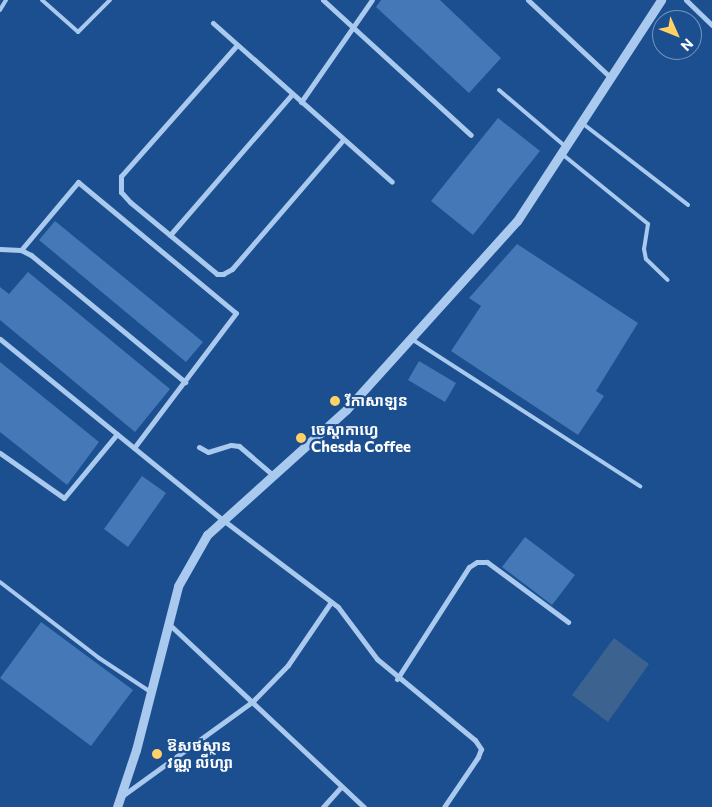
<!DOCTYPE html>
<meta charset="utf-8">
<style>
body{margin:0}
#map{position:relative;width:712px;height:807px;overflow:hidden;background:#1b4f8f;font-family:Commissioner,"Noto Sans Khmer",sans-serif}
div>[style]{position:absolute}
.water>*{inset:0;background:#3c6290}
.building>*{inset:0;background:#4478b7}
.service>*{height:4px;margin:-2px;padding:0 2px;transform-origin:2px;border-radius:2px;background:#a9c9ee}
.minor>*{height:5px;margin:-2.5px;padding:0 2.5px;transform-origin:2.5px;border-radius:2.5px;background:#a9c9ee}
.tertiary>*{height:9px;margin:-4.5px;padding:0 4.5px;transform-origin:4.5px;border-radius:4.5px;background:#a9c9ee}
.dots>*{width:14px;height:14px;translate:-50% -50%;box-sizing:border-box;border:2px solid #1b4f8f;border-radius:50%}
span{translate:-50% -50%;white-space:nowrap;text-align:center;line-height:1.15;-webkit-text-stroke:4.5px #1b4f8f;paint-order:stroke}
.poi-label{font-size:15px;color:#fff;font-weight:700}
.left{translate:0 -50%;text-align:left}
.north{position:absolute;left:652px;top:10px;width:50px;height:50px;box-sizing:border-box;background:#1b4f8f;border:1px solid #7695bc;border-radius:50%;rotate:134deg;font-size:14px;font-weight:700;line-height:20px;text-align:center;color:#fff}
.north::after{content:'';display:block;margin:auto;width:18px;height:22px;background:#ffd166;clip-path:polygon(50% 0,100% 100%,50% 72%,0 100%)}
</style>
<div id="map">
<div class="water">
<i style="clip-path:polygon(614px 638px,649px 664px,608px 722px,572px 695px)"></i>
</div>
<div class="building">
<i style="clip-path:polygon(381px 0,440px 0,501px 58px,469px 93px,376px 7px)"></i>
<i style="clip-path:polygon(498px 118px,540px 151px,473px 235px,431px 201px)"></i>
<i style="clip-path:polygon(55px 221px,203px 342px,186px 362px,39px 240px)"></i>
<i style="clip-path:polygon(517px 244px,638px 323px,596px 391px,604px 396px,578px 435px,451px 351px,481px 306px,469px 298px)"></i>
<i style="clip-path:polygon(28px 272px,170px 389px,135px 432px,0 320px,0 287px,9px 294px)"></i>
<i style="clip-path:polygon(419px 361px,456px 383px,445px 402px,408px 380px)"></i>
<i style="clip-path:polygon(0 362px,99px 442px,67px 485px,0 432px)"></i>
<i style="clip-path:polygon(142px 476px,166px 493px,128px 547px,104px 529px)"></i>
<i style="clip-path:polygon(525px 537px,575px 575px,552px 605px,502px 567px)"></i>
<i style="clip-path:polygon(41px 622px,133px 690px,91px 746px,0 678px)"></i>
</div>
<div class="service">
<i style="left:42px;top:0;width:48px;rotate:41.6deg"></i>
<i style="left:78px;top:32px;width:45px;rotate:-45deg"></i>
<i style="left:0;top:10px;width:12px;rotate:-59deg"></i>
<i style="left:499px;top:90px;width:88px;rotate:40.4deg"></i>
<i style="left:582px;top:123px;width:134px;rotate:37.7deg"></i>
<i style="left:562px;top:154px;width:111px;rotate:39.1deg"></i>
<i style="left:648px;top:224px;width:25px;rotate:99deg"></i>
<i style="left:644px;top:249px;width:10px;rotate:79deg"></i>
<i style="left:646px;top:259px;width:30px;rotate:44deg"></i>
<i style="left:410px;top:338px;width:274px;rotate:32.8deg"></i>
<i style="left:0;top:582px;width:125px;rotate:37.5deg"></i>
<i style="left:99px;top:658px;width:60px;rotate:33.4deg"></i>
</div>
<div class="minor">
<i style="left:323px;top:0;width:200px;rotate:42.4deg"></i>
<i style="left:528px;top:0;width:114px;rotate:43.2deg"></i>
<i style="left:686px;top:0;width:36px;rotate:44deg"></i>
<i style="left:213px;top:23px;width:239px;rotate:41.6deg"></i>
<i style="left:237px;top:45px;width:175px;rotate:131.5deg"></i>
<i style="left:121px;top:176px;width:16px;rotate:90deg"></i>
<i style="left:121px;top:192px;width:13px;rotate:48deg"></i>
<i style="left:130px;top:202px;width:113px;rotate:39.6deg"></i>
<i style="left:217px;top:274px;width:6px"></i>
<i style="left:223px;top:274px;width:10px;rotate:-29deg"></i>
<i style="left:232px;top:269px;width:170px;rotate:-49.3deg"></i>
<i style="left:301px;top:102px;width:124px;rotate:-55.2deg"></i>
<i style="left:170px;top:235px;width:186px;rotate:-49.1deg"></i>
<i style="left:0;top:249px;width:21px;rotate:3deg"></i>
<i style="left:21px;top:250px;width:11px;rotate:27deg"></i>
<i style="left:31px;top:255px;width:200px;rotate:39.5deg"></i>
<i style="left:21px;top:250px;width:89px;rotate:-50deg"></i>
<i style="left:78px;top:182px;width:205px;rotate:39.7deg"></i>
<i style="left:236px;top:313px;width:169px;rotate:127.1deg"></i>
<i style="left:0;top:339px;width:287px;rotate:39.1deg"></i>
<i style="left:223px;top:520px;width:144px;rotate:37.1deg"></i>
<i style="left:338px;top:607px;width:65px;rotate:53.1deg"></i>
<i style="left:377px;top:659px;width:127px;rotate:39.6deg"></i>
<i style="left:475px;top:740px;width:11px;rotate:56deg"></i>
<i style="left:481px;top:749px;width:9px;rotate:111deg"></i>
<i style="left:478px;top:757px;width:60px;rotate:124.2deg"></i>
<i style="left:199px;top:447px;width:10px;rotate:29deg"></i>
<i style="left:208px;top:452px;width:24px;rotate:-17deg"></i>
<i style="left:231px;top:445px;width:8px;rotate:7deg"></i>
<i style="left:239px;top:446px;width:46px;rotate:40.6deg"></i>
<i style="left:0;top:453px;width:78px;rotate:35.1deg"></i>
<i style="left:64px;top:498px;width:83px;rotate:-50.4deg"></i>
<i style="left:170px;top:625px;width:266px;rotate:43.2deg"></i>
<i style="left:397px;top:679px;width:133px;rotate:-57.3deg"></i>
<i style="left:469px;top:567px;width:9px;rotate:-32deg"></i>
<i style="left:477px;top:562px;width:10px"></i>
<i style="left:487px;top:562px;width:101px;rotate:36.5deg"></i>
<i style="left:122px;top:796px;width:162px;rotate:-35.9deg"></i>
<i style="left:253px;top:701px;width:50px;rotate:-45.8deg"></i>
<i style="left:288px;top:665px;width:76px;rotate:-55.7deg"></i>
<i style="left:323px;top:807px;width:27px;rotate:-48deg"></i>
</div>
<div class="tertiary">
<i style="left:117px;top:807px;width:60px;rotate:-71.6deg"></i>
<i style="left:136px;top:750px;width:169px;rotate:-75.6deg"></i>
<i style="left:178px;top:586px;width:59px;rotate:-60.4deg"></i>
<i style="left:207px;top:535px;width:187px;rotate:-42deg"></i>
<i style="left:346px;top:410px;width:255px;rotate:-47.9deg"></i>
<i style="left:517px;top:221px;width:264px;rotate:-56.9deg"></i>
</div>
<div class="dots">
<i style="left:335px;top:401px;background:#ffd166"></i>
<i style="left:301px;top:438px;background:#ffd166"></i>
<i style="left:157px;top:754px;background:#ffd166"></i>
</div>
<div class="poi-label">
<span class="left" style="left:345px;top:401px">រីកាសាឡន</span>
<span class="left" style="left:311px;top:438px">ចេស្ដាកាហ្វេ<br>Chesda Coffee</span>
<span class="left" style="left:167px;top:754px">ឱសថស្ថាន<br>វណ្ណ លីហ្សា</span>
</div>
<div class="north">N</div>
</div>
